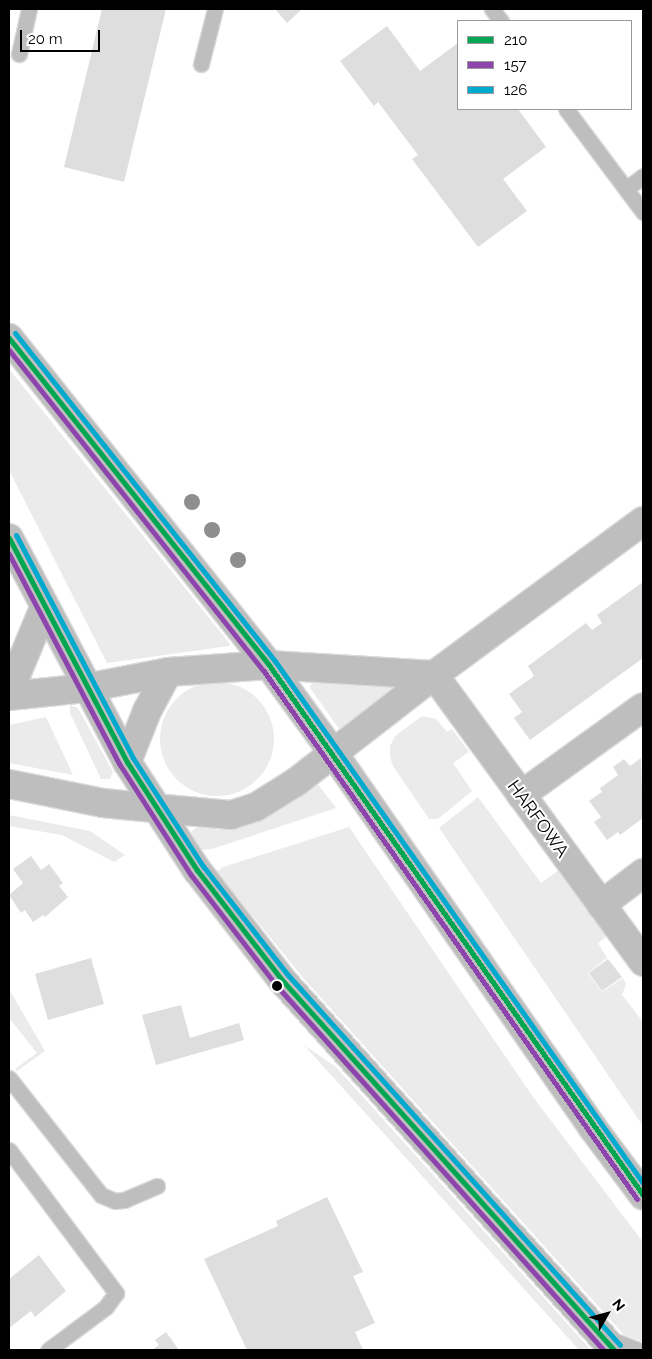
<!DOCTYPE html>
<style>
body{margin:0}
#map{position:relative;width:652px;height:1359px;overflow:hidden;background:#fff;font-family:Raleway,sans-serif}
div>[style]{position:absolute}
.green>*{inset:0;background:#ebebeb}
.round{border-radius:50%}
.building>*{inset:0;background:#dedede}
.roads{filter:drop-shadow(1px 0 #dbdbdb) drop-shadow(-1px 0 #dbdbdb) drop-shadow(0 1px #dbdbdb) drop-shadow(0 -1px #dbdbdb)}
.lane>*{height:15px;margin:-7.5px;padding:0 7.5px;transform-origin:7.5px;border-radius:7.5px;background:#bebebe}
.street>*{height:28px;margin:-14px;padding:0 14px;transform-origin:14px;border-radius:14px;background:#bebebe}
.primary>*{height:28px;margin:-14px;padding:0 14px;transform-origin:14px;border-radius:14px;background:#bebebe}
.bus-1>*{height:5px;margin:-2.5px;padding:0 2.5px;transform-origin:2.5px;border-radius:2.5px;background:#00a651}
.bus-2>*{height:5px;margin:-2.5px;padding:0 2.5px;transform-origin:2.5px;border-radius:2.5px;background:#8e44ad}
.bus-3>*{height:5px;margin:-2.5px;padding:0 2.5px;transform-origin:2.5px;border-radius:2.5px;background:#00a9ce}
.trees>*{width:16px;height:16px;margin:-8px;border-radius:50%;background:#8e8e8e}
.dots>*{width:14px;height:14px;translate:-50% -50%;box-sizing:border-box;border:2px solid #fff;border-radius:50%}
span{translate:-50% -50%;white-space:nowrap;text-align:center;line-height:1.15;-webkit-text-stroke:4px #fff;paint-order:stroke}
.street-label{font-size:18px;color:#000}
.frame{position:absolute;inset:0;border:10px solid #000;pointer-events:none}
.legend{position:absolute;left:457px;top:20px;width:175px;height:90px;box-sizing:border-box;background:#fff;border:1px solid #999;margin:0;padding:6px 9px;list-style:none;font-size:15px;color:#000}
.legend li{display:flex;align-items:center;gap:10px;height:25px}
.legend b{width:25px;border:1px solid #999}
.north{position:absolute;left:582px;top:1289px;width:50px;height:50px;-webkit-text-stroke:4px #fff;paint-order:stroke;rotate:52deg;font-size:14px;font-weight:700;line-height:20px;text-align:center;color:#000}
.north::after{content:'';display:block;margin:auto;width:18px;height:22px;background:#000;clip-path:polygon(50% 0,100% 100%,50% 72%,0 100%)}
.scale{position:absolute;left:20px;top:30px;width:80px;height:22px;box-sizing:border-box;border:2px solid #000;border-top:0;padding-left:6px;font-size:15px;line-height:18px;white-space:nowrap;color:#000;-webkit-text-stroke:4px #fff;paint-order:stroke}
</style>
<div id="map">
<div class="green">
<i style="clip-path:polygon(9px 369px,230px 644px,229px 646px,107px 663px,9px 470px)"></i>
<i class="round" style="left:160px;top:682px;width:114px;height:114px"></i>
<i style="clip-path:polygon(312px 682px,407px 683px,340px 730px,310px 688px)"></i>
<i style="clip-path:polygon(70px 705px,78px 708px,113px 772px,110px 779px,101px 779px,70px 713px)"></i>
<i style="clip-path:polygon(422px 716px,436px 719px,447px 732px,452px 729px,469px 752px,453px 763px,472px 791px,438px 819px,429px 819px,393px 766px,390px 757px,390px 746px,395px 736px)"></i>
<i style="clip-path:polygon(46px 717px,73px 775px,9px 763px,9px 725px)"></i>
<i style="clip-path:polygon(317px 783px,336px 808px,212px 849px,201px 850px,191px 832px,197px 827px,222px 830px,254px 823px)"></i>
<i style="clip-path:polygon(478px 797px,541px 883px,559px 870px,607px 936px,598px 943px,607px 958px,588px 973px,602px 992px,623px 978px,626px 984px,622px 995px,643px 1022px,643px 1126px,439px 828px)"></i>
<i style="clip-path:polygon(9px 815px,90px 831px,125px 855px,114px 862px,62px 835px,9px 826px)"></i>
<i style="clip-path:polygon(349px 827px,533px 1097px,643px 1242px,643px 1342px,624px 1335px,304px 979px,217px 872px,223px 867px)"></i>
<i style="clip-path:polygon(9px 989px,45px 1051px,17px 1071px,15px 1069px,37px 1053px,9px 1018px)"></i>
<i style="clip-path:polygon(304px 1045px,336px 1067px,591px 1350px,579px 1350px)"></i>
</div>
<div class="building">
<i style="clip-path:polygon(102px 9px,166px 9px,124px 182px,64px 167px)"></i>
<i style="clip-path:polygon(275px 9px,302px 9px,287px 23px)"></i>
<i style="clip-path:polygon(387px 26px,420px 71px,458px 43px,458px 109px,518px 109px,546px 147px,503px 179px,527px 211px,478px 247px,412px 159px,418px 155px,378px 102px,374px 106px,340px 61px)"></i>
<i style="clip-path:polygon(643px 582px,643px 658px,530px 740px,514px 718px,522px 712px,509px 694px,534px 676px,528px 666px,586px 623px,592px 630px,602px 623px,597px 615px)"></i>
<i style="clip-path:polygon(641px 758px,643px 818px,620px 835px,618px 832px,607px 840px,594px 822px,601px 817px,589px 801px,602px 792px,600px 788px,618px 775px,613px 767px,624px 759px,630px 766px)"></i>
<i style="clip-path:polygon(31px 856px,41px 870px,49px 864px,63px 883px,59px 886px,68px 897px,45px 917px,43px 915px,33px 922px,25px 910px,21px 913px,9px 895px,23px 883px,13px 869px)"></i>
<i style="clip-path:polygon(91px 958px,104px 1004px,48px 1020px,35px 974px)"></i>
<i style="clip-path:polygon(608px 959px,622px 977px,602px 991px,589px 973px)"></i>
<i style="clip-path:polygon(181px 1005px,190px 1038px,239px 1023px,244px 1040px,156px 1065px,142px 1015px)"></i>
<i style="clip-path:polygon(327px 1197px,363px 1272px,353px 1276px,375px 1323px,355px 1332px,363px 1350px,247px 1350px,204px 1259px,278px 1226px,276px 1221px)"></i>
<i style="clip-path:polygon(39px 1255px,66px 1291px,35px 1317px,31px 1311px,9px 1328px,9px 1279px)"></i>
<i style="clip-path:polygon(166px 1332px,179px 1350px,152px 1350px,159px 1345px,155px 1340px)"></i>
</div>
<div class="roads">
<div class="lane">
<i style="left:492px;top:9px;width:15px;rotate:53deg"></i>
<i style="left:19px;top:54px;width:46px;rotate:-77.5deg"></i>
<i style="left:201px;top:64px;width:57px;rotate:-75.7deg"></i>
<i style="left:566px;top:109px;width:129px;rotate:53.2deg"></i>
<i style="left:626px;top:189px;width:21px;rotate:-37deg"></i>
<i style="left:9px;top:1078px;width:149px;rotate:51.8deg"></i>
<i style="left:101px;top:1195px;width:15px;rotate:23deg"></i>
<i style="left:115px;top:1201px;width:9px;rotate:-6deg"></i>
<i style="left:124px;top:1200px;width:36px;rotate:-23deg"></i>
<i style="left:9px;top:1150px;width:179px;rotate:53.2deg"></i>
<i style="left:116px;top:1293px;width:17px;rotate:126deg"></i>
<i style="left:106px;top:1307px;width:72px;rotate:143.4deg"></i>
<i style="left:610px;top:1339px;width:30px;rotate:21deg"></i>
</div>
<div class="street">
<i style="left:434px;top:675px;width:355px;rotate:53.9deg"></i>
<i style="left:9px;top:696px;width:77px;rotate:-5.9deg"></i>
<i style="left:86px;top:688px;width:84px;rotate:-11deg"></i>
<i style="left:168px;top:672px;width:101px;rotate:-4deg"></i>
<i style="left:269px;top:665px;width:165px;rotate:3.5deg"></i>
<i style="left:9px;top:784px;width:96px;rotate:11.4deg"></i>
<i style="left:103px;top:803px;width:51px;rotate:5.6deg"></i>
<i style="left:154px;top:808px;width:77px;rotate:5.2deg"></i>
<i style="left:231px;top:815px;width:26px;rotate:-18deg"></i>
<i style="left:256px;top:807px;width:47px;rotate:-32deg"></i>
<i style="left:296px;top:782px;width:175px;rotate:-37.8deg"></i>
<i style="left:434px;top:675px;width:260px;rotate:-36.4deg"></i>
<i style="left:521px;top:795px;width:150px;rotate:-35.8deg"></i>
<i style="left:601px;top:905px;width:53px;rotate:-37.3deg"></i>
</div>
<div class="primary">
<i style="left:9px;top:338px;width:418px;rotate:51.5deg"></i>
<i style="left:269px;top:665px;width:110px;rotate:53.9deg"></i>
<i style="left:334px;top:754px;width:455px;rotate:55.3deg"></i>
<i style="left:593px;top:1128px;width:84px;rotate:53.3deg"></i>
<i style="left:9px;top:538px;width:253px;rotate:62.2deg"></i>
<i style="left:127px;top:762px;width:129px;rotate:57.1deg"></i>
<i style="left:197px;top:870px;width:139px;rotate:52.3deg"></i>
<i style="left:282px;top:980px;width:497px;rotate:48.1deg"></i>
<i style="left:9px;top:692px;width:91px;rotate:-67.4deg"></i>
<i style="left:127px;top:762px;width:55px;rotate:-68.6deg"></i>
<i style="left:147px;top:711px;width:44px;rotate:-61.7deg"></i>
</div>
</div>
<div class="bus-1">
<i style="left:9px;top:338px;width:418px;rotate:51.5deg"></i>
<i style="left:269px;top:665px;width:649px;rotate:54.79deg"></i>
<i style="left:9px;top:538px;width:253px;rotate:62.2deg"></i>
<i style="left:127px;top:762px;width:129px;rotate:57.1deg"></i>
<i style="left:197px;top:870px;width:139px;rotate:52.3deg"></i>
<i style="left:282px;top:980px;width:497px;rotate:48.1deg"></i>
</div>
<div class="bus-2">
<i style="left:9px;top:350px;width:409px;rotate:51.6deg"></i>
<i style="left:263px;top:670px;width:648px;rotate:54.74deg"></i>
<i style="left:9px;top:554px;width:238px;rotate:62.3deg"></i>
<i style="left:120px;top:765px;width:131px;rotate:57.2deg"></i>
<i style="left:191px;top:875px;width:139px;rotate:52.3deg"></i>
<i style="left:276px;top:985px;width:491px;rotate:48.1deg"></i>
</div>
<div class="bus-3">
<i style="left:15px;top:333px;width:419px;rotate:51.6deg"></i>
<i style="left:275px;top:661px;width:639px;rotate:54.82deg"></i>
<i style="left:16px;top:535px;width:252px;rotate:62.3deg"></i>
<i style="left:133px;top:758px;width:129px;rotate:57.1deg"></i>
<i style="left:203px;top:866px;width:138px;rotate:52.1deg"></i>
<i style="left:288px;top:975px;width:497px;rotate:48.1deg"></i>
</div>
<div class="trees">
<i style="left:192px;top:502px"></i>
<i style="left:212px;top:530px"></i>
<i style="left:238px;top:560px"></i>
</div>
<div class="dots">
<i style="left:277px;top:986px;background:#000"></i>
</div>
<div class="street-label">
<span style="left:538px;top:819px;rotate:54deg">HARFOWA</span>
</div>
<div class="frame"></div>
<ul class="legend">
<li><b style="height:6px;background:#00a651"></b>210</li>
<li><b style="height:6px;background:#8e44ad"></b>157</li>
<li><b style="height:6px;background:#00a9ce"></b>126</li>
</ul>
<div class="north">N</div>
<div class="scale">20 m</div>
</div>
